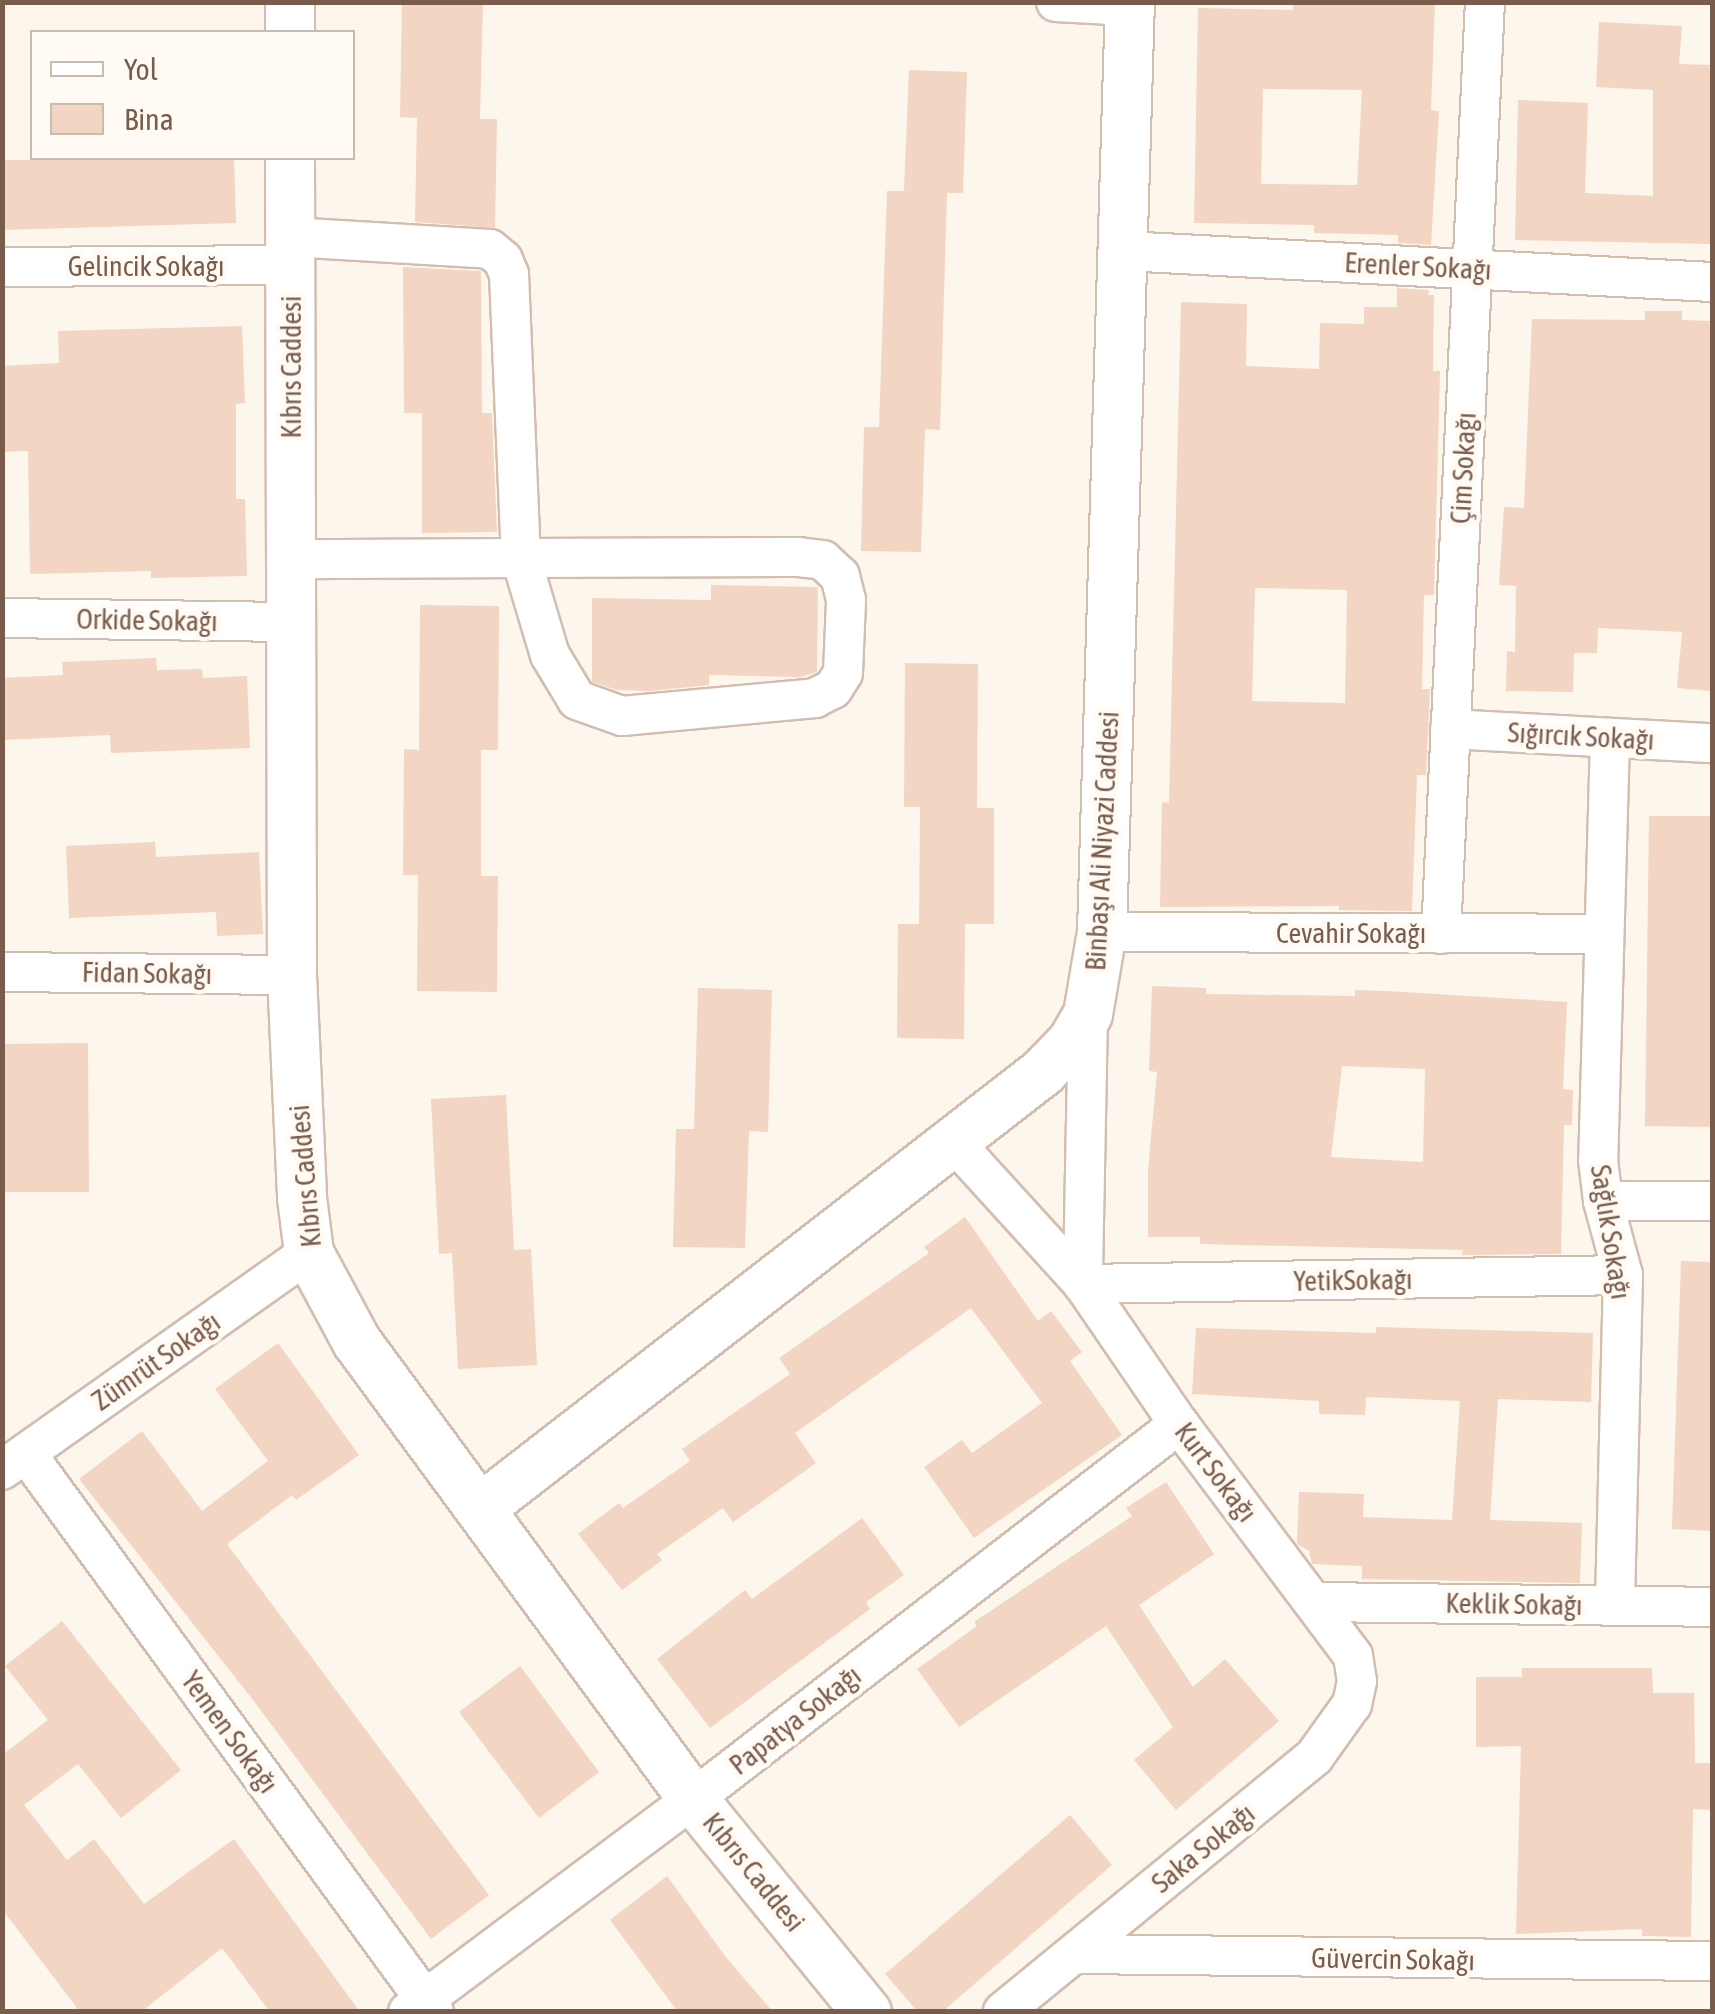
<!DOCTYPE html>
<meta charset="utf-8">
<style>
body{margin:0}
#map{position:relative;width:1715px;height:2014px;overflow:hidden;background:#fdf6ec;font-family:"Asap Condensed",sans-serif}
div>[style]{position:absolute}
.building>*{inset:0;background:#f3d5c3}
.roads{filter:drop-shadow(2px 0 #d1beb0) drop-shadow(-2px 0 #d1beb0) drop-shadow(0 2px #d1beb0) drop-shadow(0 -2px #d1beb0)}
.minor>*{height:38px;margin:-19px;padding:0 19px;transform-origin:19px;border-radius:19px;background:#fff}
.tertiary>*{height:48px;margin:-24px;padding:0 24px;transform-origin:24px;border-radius:24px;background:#fff}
span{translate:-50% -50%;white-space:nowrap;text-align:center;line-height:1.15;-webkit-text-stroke:9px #fffaf3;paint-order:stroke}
.street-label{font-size:28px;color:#7a5c4d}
.frame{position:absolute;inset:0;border:5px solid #7a5c4d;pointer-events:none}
.legend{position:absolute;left:30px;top:30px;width:325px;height:130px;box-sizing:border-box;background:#fffaf3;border:2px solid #cabbb1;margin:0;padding:12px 18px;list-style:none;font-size:30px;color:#7a5c4d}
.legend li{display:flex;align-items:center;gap:20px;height:50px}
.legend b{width:50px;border:2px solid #cabbb1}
</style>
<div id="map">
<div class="building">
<i style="clip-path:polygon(402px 2px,483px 2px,480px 119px,497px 119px,495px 228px,415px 222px,417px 118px,400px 117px)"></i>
<i style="clip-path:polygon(evenodd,1293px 2px,1435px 2px,1431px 110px,1439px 111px,1431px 245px,1398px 243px,1398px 235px,1314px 233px,1314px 225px,1194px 223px,1198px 8px,1293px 10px,1293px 2px,1263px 89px,1362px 90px,1357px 185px,1261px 184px,1263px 89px)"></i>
<i style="clip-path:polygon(1599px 22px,1682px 26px,1679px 64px,1712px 65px,1712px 244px,1515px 240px,1518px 100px,1588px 103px,1585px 193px,1653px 196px,1653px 90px,1596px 87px)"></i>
<i style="clip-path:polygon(909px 70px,967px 72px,963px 193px,947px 193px,940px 430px,925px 429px,921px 552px,861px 551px,864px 427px,879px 427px,887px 191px,904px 191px)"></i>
<i style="clip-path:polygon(234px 158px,236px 223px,2px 230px,2px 160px)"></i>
<i style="clip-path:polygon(403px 267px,481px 271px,482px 413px,492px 413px,497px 532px,422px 533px,422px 413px,404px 413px)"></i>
<i style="clip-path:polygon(evenodd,1397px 288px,1429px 290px,1428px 295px,1434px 295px,1433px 371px,1440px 371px,1434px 595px,1424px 595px,1422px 689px,1430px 689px,1426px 775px,1417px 775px,1412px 911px,1339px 910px,1339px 906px,1160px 907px,1162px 802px,1169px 803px,1181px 302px,1247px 304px,1246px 366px,1319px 369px,1320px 323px,1364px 324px,1364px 307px,1397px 307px,1397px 288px,1255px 588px,1347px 590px,1345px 703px,1252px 701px,1255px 588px)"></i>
<i style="clip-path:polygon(1645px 311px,1682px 311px,1682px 320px,1712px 321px,1712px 691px,1677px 688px,1682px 632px,1598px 628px,1597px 653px,1574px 653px,1573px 692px,1506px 691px,1507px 651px,1515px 652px,1516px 586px,1499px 585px,1504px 507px,1524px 508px,1532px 319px,1645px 320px)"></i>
<i style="clip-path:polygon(242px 326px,245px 403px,236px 404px,236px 499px,245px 499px,247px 576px,151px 578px,151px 571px,30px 574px,28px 451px,2px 452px,2px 366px,59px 363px,58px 331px)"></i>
<i style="clip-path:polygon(711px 585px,818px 587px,817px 672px,801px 677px,709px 675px,709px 685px,649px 691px,617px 690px,592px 682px,592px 598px,711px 600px)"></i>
<i style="clip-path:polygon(420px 605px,499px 606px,498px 750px,481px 750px,481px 876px,498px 876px,497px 992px,417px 991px,418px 875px,403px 875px,404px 749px,419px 750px)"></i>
<i style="clip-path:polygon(156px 658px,157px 670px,202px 669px,203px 678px,247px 676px,250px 748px,111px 753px,110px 735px,2px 740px,2px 678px,63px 675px,62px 662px)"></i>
<i style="clip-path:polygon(905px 663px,978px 664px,977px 808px,994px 808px,994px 924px,965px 924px,964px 1039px,897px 1038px,898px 924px,919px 924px,920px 807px,904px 807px)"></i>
<i style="clip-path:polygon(1649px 816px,1712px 816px,1712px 1127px,1645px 1126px)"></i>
<i style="clip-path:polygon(155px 842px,156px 857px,259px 852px,263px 934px,217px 936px,216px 912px,69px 918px,66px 846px)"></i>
<i style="clip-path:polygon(evenodd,1152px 986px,1206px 988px,1206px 994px,1355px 996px,1355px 990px,1387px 991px,1567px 1002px,1563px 1089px,1573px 1090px,1572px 1125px,1564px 1125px,1561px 1254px,1462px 1255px,1463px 1250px,1200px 1244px,1200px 1237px,1148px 1237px,1148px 1170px,1157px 1072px,1149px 1071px,1152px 986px,1342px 1066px,1425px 1069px,1423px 1162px,1331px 1157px,1342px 1066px)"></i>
<i style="clip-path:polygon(698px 988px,772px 990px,768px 1132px,749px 1131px,745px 1248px,673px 1247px,676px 1129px,694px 1129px)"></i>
<i style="clip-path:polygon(88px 1043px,89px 1192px,2px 1192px,2px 1044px)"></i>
<i style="clip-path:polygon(506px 1095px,514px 1250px,531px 1249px,537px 1365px,458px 1369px,452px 1253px,439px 1254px,431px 1099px)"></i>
<i style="clip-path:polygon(965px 1217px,1038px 1321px,1051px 1311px,1082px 1352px,1070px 1361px,1122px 1435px,974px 1538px,924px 1467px,962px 1440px,972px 1453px,1042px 1403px,971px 1308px,795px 1433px,816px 1463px,733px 1522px,723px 1508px,657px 1554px,662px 1560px,622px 1590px,578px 1534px,619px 1503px,623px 1508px,690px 1461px,682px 1449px,790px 1374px,779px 1358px,929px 1253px,924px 1247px)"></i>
<i style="clip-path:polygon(1681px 1261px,1712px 1262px,1712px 1531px,1672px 1529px)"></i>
<i style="clip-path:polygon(1376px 1327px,1593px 1333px,1591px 1402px,1498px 1399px,1490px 1520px,1582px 1523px,1580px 1583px,1362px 1579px,1362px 1566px,1312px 1564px,1309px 1551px,1297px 1544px,1299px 1492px,1364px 1494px,1363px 1517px,1452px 1520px,1460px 1401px,1366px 1397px,1365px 1415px,1319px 1414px,1319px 1401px,1192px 1394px,1196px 1328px,1376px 1333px)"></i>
<i style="clip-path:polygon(278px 1343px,359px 1455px,296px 1500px,292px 1495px,227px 1544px,489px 1895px,431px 1939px,253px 1700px,79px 1479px,142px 1431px,202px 1511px,268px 1461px,215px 1389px)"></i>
<i style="clip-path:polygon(1166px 1482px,1214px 1554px,1139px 1605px,1193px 1687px,1225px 1659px,1279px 1721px,1176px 1810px,1134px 1760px,1173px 1727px,1106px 1626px,959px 1727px,917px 1669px,977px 1626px,974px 1622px,1132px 1516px,1126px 1508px)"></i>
<i style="clip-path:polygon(862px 1518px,904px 1575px,866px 1602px,870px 1609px,710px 1728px,657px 1659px,745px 1590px,752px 1599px)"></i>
<i style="clip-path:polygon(62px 1621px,181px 1770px,121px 1818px,78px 1764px,24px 1805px,67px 1860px,94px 1839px,144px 1904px,234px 1839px,360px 2012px,270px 2012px,222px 1948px,141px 2012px,80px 2012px,2px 1909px,2px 1755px,48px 1720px,5px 1666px)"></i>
<i style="clip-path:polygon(520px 1666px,599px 1772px,539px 1818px,459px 1712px)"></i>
<i style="clip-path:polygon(1522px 1668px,1652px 1668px,1653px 1693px,1694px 1693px,1695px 1763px,1712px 1763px,1712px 1810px,1693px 1809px,1691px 1937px,1642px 1936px,1642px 1929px,1516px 1934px,1521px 1746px,1476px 1747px,1476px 1677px,1522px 1677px)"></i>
<i style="clip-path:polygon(1070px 1815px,1112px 1865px,942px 2012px,918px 2012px,885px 1974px)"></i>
<i style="clip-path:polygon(667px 1876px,725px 1956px,773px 2012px,678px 2012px,610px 1920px)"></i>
</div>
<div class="roads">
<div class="minor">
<i style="left:1056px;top:2px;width:74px;rotate:3.1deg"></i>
<i style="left:290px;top:237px;width:200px;rotate:3.4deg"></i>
<i style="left:490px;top:249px;width:17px;rotate:40deg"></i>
<i style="left:503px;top:260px;width:15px;rotate:67deg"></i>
<i style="left:509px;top:274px;width:284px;rotate:87.6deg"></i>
<i style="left:521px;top:558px;width:101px;rotate:73.4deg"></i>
<i style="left:550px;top:655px;width:52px;rotate:59deg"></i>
<i style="left:577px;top:700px;width:48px;rotate:19.6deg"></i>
<i style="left:622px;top:716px;width:194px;rotate:-5.3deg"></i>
<i style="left:815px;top:698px;width:20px;rotate:-27deg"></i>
<i style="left:833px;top:689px;width:19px;rotate:-58deg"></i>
<i style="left:843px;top:673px;width:73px;rotate:-87.6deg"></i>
<i style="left:846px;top:600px;width:25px;rotate:-104deg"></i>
<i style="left:840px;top:576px;width:23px;rotate:-137deg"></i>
<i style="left:823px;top:560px;width:24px;rotate:-173deg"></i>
<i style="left:799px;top:557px;width:278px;rotate:179.8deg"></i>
<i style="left:521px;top:558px;width:229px;rotate:179.7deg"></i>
<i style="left:1124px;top:251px;width:589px;rotate:3.02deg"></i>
<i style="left:2px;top:267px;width:288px;rotate:-0.4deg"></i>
<i style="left:2px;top:618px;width:289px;rotate:0.8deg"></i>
<i style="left:1450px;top:729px;width:262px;rotate:3.1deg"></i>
<i style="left:1610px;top:738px;width:422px;rotate:91.6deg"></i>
<i style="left:1598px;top:1160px;width:41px;rotate:83deg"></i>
<i style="left:1603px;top:1201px;width:77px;rotate:74.9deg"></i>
<i style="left:1623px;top:1275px;width:331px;rotate:91.4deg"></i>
<i style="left:1102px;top:932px;width:499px;rotate:0.2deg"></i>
<i style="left:1441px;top:934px;width:933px;rotate:-87.3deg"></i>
<i style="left:2px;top:972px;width:290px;rotate:0.6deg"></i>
<i style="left:1088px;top:1014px;width:270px;rotate:91.1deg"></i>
<i style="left:1083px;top:1284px;width:540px;rotate:-0.95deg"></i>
<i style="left:953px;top:1141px;width:193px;rotate:47.7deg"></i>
<i style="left:1083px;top:1284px;width:170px;rotate:55.6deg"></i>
<i style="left:1179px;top:1424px;width:290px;rotate:53.1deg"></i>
<i style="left:1353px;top:1656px;width:25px;rotate:81deg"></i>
<i style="left:1357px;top:1681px;width:24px;rotate:102deg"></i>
<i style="left:1352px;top:1704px;width:65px;rotate:125.6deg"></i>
<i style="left:1314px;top:1757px;width:402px;rotate:140.7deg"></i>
<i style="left:1603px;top:1201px;width:109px"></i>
<i style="left:26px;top:1453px;width:692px;rotate:53.88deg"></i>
<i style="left:2px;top:1470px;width:376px;rotate:-35.3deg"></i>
<i style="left:1315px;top:1602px;width:397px;rotate:0.7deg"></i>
<i style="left:1074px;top:1954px;width:638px;rotate:0.63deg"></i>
<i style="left:408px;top:2012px;width:356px;rotate:-36.8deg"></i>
<i style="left:693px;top:1799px;width:614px;rotate:-37.65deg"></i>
</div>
<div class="tertiary">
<i style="left:290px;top:2px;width:30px;rotate:90deg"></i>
<i style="left:290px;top:158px;width:817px;rotate:89.86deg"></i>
<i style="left:292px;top:975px;width:223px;rotate:87.4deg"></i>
<i style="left:302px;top:1198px;width:55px;rotate:82.7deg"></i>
<i style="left:309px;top:1253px;width:101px;rotate:61.7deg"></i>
<i style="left:357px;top:1342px;width:567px;rotate:53.68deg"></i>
<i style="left:693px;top:1799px;width:275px;rotate:50.8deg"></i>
<i style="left:481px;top:1508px;width:711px;rotate:-37.8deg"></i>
<i style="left:1043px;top:1072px;width:42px;rotate:-46deg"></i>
<i style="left:1072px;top:1042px;width:32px;rotate:-60deg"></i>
<i style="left:1088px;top:1014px;width:83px;rotate:-80.3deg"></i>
<i style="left:1102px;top:932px;width:930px;rotate:-88.28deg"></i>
</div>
</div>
<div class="street-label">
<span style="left:146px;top:266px">Gelincik Sokağı</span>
<span style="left:1418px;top:266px;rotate:3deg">Erenler Sokağı</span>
<span style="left:291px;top:367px;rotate:-90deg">Kıbrıs Caddesi</span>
<span style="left:1463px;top:468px;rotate:-87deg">Çim Sokağı</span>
<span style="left:147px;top:620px;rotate:1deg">Orkide Sokağı</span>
<span style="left:1581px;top:736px;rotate:3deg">Sığırcık Sokağı</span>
<span style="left:1102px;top:841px;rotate:-87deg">Binbaşı Ali Niyazi Caddesi</span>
<span style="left:1351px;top:933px">Cevahir Sokağı</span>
<span style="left:147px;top:973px;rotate:1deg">Fidan Sokağı</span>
<span style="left:305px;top:1176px;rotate:-95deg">Kıbrıs Caddesi</span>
<span style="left:1611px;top:1232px;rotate:81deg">Sağlık Sokağı</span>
<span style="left:1353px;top:1280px;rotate:-1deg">YetikSokağı</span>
<span style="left:156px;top:1361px;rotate:-35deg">Zümrüt Sokağı</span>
<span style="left:1216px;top:1472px;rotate:53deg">Kurt Sokağı</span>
<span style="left:1514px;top:1604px;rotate:1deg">Keklik Sokağı</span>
<span style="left:795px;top:1720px;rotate:-38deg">Papatya Sokağı</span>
<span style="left:230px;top:1732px;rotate:54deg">Yemen Sokağı</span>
<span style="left:1203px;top:1848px;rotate:-39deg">Saka Sokağı</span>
<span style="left:754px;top:1872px;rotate:51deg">Kıbrıs Caddesi</span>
<span style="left:1393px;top:1959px;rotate:1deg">Güvercin Sokağı</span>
</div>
<div class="frame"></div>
<ul class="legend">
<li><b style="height:12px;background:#fff"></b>Yol</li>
<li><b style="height:28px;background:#f3d5c3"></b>Bina</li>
</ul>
</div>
